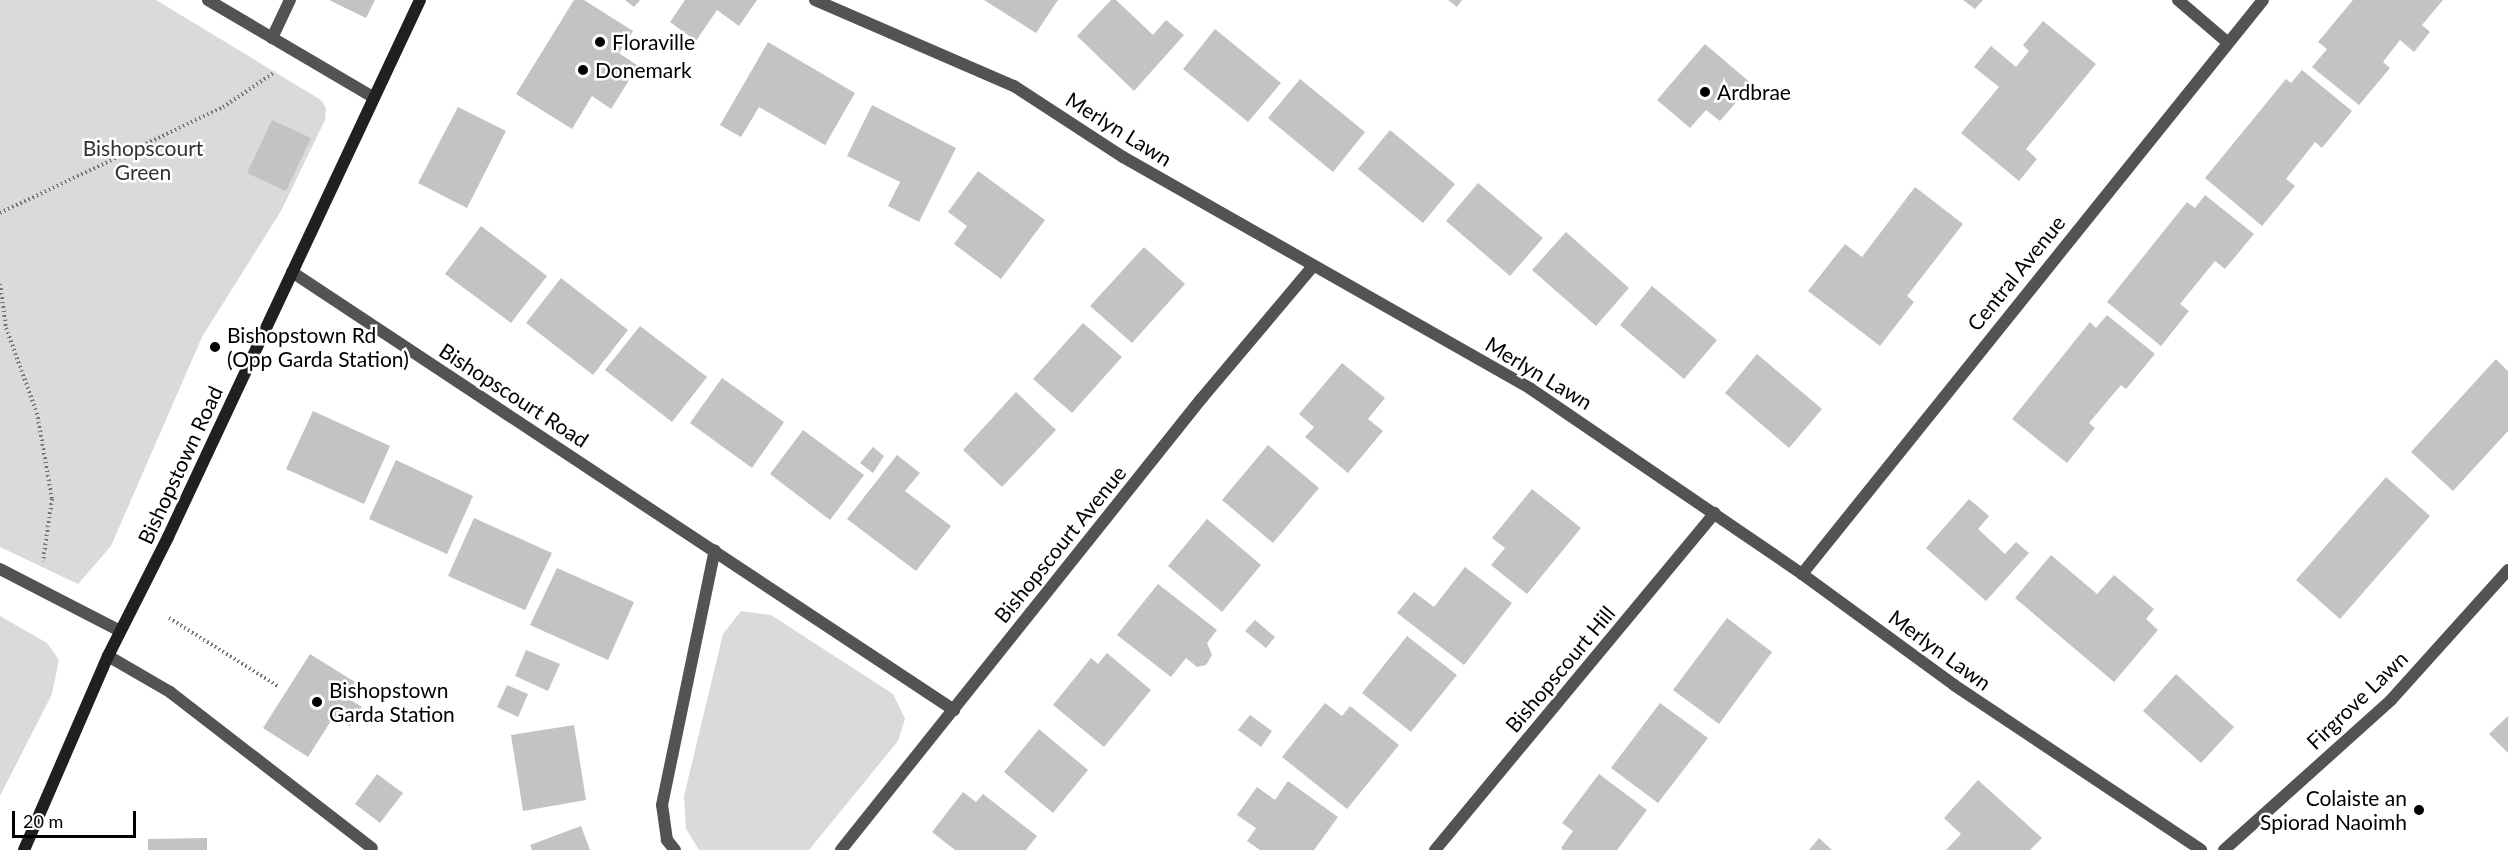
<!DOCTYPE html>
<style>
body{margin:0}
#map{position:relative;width:2508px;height:850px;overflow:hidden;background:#fff;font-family:Lato,sans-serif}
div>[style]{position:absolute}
.green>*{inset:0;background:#dadada}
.building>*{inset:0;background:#c3c3c3}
.path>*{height:4px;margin-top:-2px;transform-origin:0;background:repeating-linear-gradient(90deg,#757575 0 1.5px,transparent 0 4.5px)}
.lane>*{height:12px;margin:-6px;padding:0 6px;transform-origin:6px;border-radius:6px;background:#535353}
.street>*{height:12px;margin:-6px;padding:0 6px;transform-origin:6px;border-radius:6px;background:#535353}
.secondary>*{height:12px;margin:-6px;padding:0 6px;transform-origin:6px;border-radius:6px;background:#202020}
.dots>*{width:16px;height:16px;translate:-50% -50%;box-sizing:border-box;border:3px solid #fff;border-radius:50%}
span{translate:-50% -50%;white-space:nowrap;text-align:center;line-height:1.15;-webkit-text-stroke:5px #fff;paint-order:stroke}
.poi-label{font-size:21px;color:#000}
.left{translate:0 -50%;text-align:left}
.right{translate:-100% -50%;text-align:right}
.street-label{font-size:21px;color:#000}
.park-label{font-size:21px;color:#313131}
.scale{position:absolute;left:12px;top:811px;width:124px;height:27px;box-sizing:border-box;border:3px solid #000;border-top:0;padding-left:8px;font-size:18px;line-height:21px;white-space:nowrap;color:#000;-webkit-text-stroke:4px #fff;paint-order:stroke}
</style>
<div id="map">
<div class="green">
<i style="clip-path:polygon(0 0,156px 0,321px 100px,326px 108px,325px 120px,281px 211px,202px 337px,111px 546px,78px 584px,0 547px)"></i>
<i style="clip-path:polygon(741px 611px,771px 615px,893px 694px,905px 719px,898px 741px,809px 850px,699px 850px,686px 829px,684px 796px,723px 634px)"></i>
<i style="clip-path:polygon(0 616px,47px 643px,59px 660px,52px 694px,0 796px)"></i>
</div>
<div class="building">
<i style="clip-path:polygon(329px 0,375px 0,366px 18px)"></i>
<i style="clip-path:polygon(574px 0,584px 0,633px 31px,619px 53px,638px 66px,611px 109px,592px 96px,572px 129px,516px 94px)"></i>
<i style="clip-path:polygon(625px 0,640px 0,634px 7px)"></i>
<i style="clip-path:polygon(685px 0,757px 0,739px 26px,717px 10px,696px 41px,670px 22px)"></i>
<i style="clip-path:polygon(984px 0,1058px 0,1036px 33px)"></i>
<i style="clip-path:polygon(1111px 0,1116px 0,1153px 35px,1166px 20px,1184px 35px,1134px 91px,1077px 36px)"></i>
<i style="clip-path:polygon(1448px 0,1462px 0,1457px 7px)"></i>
<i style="clip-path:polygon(1963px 0,1983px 0,1975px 9px)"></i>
<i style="clip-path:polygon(2353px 0,2443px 0,2422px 25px,2430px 32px,2414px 52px,2400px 40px,2383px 62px,2390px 68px,2359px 105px,2312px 67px,2327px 49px,2318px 42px)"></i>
<i style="clip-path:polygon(2043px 21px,2096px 64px,2026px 149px,2037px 159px,2019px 181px,1961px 133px,1999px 87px,1974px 67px,1991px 46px,2016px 67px,2029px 51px,2023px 45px)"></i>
<i style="clip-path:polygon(1215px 29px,1281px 83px,1248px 122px,1183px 69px)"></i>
<i style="clip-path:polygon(768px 42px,855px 93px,825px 145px,759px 107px,741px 137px,720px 125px)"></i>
<i style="clip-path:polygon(1705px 44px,1752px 84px,1720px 121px,1706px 110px,1690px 128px,1657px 100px)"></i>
<i style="clip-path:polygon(2302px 70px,2352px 111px,2322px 148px,2315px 142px,2286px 179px,2295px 186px,2262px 226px,2205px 178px,2286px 79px,2291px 83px)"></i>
<i style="clip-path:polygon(1300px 79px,1365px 132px,1333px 172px,1268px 118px)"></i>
<i style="clip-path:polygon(872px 105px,956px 148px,919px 222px,888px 206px,900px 182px,847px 156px)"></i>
<i style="clip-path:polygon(458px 107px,506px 131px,467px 208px,418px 183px)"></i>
<i style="clip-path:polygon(272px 120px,311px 138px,286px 191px,247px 173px)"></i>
<i style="clip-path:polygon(1390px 130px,1455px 184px,1423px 223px,1358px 169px)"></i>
<i style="clip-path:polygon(978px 171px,1045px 220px,1001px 279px,954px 244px,967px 226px,948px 212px)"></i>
<i style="clip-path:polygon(1478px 183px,1543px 238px,1510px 276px,1446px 221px)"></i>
<i style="clip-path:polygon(1915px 187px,1963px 224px,1907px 296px,1914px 302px,1880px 346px,1808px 291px,1845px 244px,1862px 257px)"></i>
<i style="clip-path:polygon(2205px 195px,2254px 234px,2225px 269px,2215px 261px,2180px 304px,2189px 311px,2161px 346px,2107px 302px,2187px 202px,2195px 208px)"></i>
<i style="clip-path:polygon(481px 226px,547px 276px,511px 323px,445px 274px)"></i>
<i style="clip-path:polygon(1566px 232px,1629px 288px,1596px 326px,1532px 270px)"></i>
<i style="clip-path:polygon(1144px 247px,1185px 284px,1132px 343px,1090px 306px)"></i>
<i style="clip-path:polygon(561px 278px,628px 330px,593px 375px,526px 323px)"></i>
<i style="clip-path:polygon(1652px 286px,1717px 340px,1684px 379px,1620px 325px)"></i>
<i style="clip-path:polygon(2107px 315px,2155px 354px,2126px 389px,2121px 385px,2104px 405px,2089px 423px,2095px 428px,2067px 463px,2012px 419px,2090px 322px,2096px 328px)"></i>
<i style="clip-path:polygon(1083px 323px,1122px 357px,1072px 413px,1033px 379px)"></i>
<i style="clip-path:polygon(640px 326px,707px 377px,672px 422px,605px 370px)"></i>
<i style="clip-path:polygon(1757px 354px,1822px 409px,1789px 448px,1725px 393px)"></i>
<i style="clip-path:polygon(2496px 359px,2508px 371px,2508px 431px,2453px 491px,2411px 452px)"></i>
<i style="clip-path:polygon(1342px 363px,1385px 398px,1368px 419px,1383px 431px,1348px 473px,1305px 437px,1314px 427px,1299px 414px)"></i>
<i style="clip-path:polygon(722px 378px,784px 422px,752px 468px,690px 423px)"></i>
<i style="clip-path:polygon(1016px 392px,1056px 430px,1002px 487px,963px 450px)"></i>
<i style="clip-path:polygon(313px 411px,390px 446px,364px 504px,286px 469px)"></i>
<i style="clip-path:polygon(803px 430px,864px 475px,830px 520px,770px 474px)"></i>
<i style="clip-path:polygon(1268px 445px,1319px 488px,1273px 543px,1222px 500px)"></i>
<i style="clip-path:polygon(873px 447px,884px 456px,873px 473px,860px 463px)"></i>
<i style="clip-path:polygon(897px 455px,920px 473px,905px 491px,951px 526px,916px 571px,847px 519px)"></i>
<i style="clip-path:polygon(396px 460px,473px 496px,447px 554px,369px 519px)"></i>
<i style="clip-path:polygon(2386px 477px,2430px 516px,2340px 619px,2296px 580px)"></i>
<i style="clip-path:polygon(1532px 489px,1581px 528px,1527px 594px,1491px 565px,1505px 548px,1492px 538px)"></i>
<i style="clip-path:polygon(1969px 499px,1989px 516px,1978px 529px,2005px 554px,2016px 542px,2029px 553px,1986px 601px,1926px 548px)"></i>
<i style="clip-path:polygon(474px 518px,552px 553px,525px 610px,448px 576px)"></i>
<i style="clip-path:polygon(1207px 519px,1261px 565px,1222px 612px,1168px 566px)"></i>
<i style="clip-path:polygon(2051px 555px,2097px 594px,2114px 575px,2154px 609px,2146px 619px,2158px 630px,2114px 682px,2015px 598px)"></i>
<i style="clip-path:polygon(1465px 567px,1512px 603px,1464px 665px,1397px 613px,1414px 592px,1434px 607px)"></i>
<i style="clip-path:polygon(557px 568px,634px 602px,608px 660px,530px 625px)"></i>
<i style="clip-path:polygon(1158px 584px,1217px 630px,1207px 643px,1212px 655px,1206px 665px,1197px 667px,1186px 658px,1171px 677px,1117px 635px)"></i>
<i style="clip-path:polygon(1727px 618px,1772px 652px,1719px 724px,1673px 690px)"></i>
<i style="clip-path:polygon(1255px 620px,1275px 637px,1266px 648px,1245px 631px)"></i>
<i style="clip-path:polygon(1407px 636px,1457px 675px,1411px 732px,1362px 693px)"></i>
<i style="clip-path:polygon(526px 650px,560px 664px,548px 691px,515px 676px)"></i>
<i style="clip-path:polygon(1107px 653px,1151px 690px,1104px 747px,1053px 705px,1091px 658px,1098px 664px)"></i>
<i style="clip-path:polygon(310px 654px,355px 682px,346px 697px,362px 707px,350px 726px,334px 716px,308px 757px,263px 728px)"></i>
<i style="clip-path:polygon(2176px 674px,2234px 727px,2201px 763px,2143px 711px)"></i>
<i style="clip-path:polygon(507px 685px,528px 694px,518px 717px,497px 707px)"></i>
<i style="clip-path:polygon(1325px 703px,1342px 716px,1350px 706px,1399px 745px,1347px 809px,1282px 757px)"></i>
<i style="clip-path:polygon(1660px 703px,1708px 738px,1658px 803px,1611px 768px)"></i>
<i style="clip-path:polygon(1250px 715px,1272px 731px,1261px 747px,1238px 730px)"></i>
<i style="clip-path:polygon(2508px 716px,2508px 753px,2489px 734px)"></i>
<i style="clip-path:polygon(574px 725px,586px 800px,523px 811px,511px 735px)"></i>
<i style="clip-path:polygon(1039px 729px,1088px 770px,1053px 813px,1004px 772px)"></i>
<i style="clip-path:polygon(377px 774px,403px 793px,380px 823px,355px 804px)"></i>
<i style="clip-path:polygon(1599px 774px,1647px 810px,1617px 850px,1563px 850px,1561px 848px,1573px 831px,1562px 823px)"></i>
<i style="clip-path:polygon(1978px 780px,2042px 838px,2030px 850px,1946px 850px,1961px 834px,1944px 818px)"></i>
<i style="clip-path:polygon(1288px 781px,1338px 817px,1314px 850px,1260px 850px,1247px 841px,1256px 828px,1237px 815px,1257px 787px,1275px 800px)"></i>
<i style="clip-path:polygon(963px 792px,976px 802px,983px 794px,1037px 836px,1026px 850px,955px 850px,932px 832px)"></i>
<i style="clip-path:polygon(581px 826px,590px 850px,532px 850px,530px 845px)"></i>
<i style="clip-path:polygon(207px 838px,207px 850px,148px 850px,148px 839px)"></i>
<i style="clip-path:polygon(1819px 838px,1832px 850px,1809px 850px)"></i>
</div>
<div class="path">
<i style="left:0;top:213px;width:247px;rotate:-25.4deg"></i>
<i style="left:223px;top:107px;width:63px;rotate:-33.9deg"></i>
<i style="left:0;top:284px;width:44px;rotate:82.2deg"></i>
<i style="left:6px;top:328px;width:90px;rotate:70deg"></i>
<i style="left:37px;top:413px;width:87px;rotate:80.1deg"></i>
<i style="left:52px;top:499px;width:63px;rotate:98.3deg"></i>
<i style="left:169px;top:618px;width:128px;rotate:32deg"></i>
</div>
<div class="lane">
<i style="left:272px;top:38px;width:42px;rotate:-64.7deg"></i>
<i style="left:108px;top:656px;width:72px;rotate:30.1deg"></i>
<i style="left:170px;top:692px;width:255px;rotate:37.7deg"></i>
</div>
<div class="street">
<i style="left:208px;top:0;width:191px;rotate:30.5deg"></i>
<i style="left:815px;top:0;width:217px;rotate:23.4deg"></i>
<i style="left:1014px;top:86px;width:130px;rotate:33.1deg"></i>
<i style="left:1123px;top:157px;width:469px;rotate:29.6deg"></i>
<i style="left:1531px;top:389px;width:328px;rotate:34.3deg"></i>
<i style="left:1802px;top:574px;width:188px;rotate:36.1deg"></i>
<i style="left:1954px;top:685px;width:297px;rotate:33.7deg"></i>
<i style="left:2178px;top:0;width:65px;rotate:40.6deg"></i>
<i style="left:292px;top:272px;width:794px;rotate:33.49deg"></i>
<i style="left:0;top:569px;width:135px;rotate:27.3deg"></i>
<i style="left:1802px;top:574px;width:736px;rotate:-51.23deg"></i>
<i style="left:675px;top:850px;width:13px;rotate:-129deg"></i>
<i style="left:667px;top:840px;width:35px;rotate:-98deg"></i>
<i style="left:662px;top:805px;width:260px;rotate:-78.3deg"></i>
<i style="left:841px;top:850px;width:578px;rotate:-51.39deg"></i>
<i style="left:1202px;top:398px;width:172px;rotate:-49.9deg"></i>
<i style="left:1435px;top:850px;width:438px;rotate:-50.3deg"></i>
<i style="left:2224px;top:850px;width:224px;rotate:-41.9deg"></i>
<i style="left:2391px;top:700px;width:175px;rotate:-48deg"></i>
</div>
<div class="secondary">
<i style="left:24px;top:850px;width:211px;rotate:-66.6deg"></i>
<i style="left:108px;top:656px;width:133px;rotate:-63.2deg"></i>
<i style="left:168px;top:537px;width:593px;rotate:-64.86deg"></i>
</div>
<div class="dots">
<i style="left:600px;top:42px;background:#000"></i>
<i style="left:583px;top:70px;background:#000"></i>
<i style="left:1705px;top:92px;background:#000"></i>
<i style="left:215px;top:347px;background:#000"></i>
<i style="left:317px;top:702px;background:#000"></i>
<i style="left:2419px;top:810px;background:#000"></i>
</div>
<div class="poi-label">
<span class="left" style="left:612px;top:42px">Floraville</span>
<span class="left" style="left:595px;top:70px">Donemark</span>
<span class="left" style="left:1717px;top:92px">Ardbrae</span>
<span class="left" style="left:227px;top:347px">Bishopstown Rd<br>(Opp Garda Station)</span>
<span class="left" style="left:329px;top:702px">Bishopstown<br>Garda Station</span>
<span class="right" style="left:2407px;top:810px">Colaiste an<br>Spiorad Naoimh</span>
</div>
<div class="street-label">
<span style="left:1119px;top:129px;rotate:32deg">Merlyn Lawn</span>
<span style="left:2016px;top:273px;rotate:-51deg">Central Avenue</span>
<span style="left:1539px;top:373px;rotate:31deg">Merlyn Lawn</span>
<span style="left:514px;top:395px;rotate:33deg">Bishopscourt Road</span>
<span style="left:180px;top:465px;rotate:-65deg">Bishopstown Road</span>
<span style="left:1060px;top:544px;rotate:-51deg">Bishopscourt Avenue</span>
<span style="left:1940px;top:650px;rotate:36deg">Merlyn Lawn</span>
<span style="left:1560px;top:669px;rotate:-50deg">Bishopscourt Hill</span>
<span style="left:2357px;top:700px;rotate:-44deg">Firgrove Lawn</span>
</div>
<div class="park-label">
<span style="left:143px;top:160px">Bishopscourt<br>Green</span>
</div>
<div class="scale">20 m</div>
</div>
